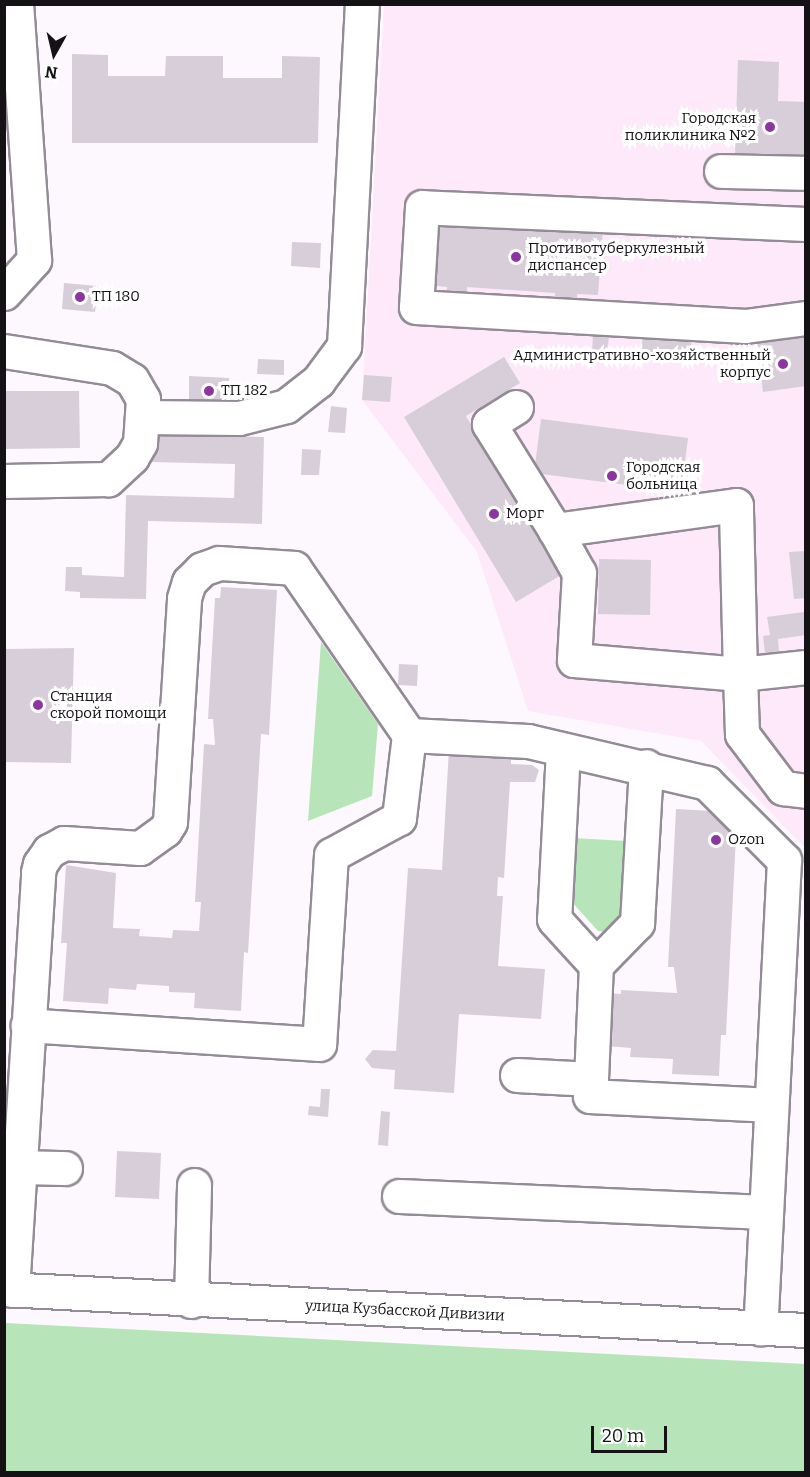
<!DOCTYPE html>
<meta charset="utf-8">
<style>
body{margin:0}
#map{position:relative;width:810px;height:1477px;overflow:hidden;background:#fdf8fe;font-family:Bitter,serif}
div>[style]{position:absolute}
.medical>*{inset:0;background:#fde9f9}
.green>*{inset:0;background:#b7e5b9}
.building>*{inset:0;background:#d7ced9}
.roads{filter:drop-shadow(2px 0 #938b95) drop-shadow(-2px 0 #938b95) drop-shadow(0 2px #938b95) drop-shadow(0 -2px #938b95)}
.minor>*{height:33px;margin:-16.5px;padding:0 16.5px;transform-origin:16.5px;border-radius:16.5px;background:#fff}
.dots>*{width:16px;height:16px;translate:-50% -50%;box-sizing:border-box;border:3px solid #fff;border-radius:50%}
span{translate:-50% -50%;white-space:nowrap;text-align:center;line-height:1.15;-webkit-text-stroke:6px #fff;paint-order:stroke}
.poi-label{font-size:15px;color:#151216}
.right{translate:-100% -50%;text-align:right}
.left{translate:0 -50%;text-align:left}
.street-label{font-size:15px;color:#151216}
.frame{position:absolute;inset:0;border:6px solid #151216;pointer-events:none}
.north{position:absolute;left:24px;top:24px;width:60px;height:60px;-webkit-text-stroke:4px #fff;paint-order:stroke;rotate:188deg;font-size:16px;font-weight:700;line-height:24px;text-align:center;color:#151216}
.north::after{content:'';display:block;margin:auto;width:21px;height:27px;background:#151216;clip-path:polygon(50% 0,100% 100%,50% 72%,0 100%)}
.scale{position:absolute;left:591px;top:1426px;width:76px;height:27px;box-sizing:border-box;border:3px solid #151216;border-top:0;padding-left:8px;font-size:18px;line-height:21px;white-space:nowrap;color:#151216;-webkit-text-stroke:4px #fff;paint-order:stroke}
</style>
<div id="map">
<div class="medical">
<i style="clip-path:polygon(384px 5px,805px 5px,805px 848px,701px 741px,528px 711px,477px 552px,362px 400px)"></i>
</div>
<div class="green">
<i style="clip-path:polygon(321px 642px,378px 724px,372px 796px,308px 821px)"></i>
<i style="clip-path:polygon(574px 838px,626px 841px,622px 917px,610px 932px,598px 931px,570px 900px)"></i>
<i style="clip-path:polygon(5px 1323px,805px 1364px,805px 1472px,5px 1472px)"></i>
</div>
<div class="building">
<i style="clip-path:polygon(72px 54px,108px 55px,108px 76px,165px 76px,166px 56px,223px 56px,223px 78px,282px 78px,282px 56px,320px 57px,318px 143px,72px 143px)"></i>
<i style="clip-path:polygon(738px 60px,779px 62px,778px 101px,806px 102px,806px 155px,735px 153px)"></i>
<i style="clip-path:polygon(434px 218px,603px 229px,598px 295px,577px 294px,577px 303px,555px 302px,555px 293px,467px 287px,467px 296px,447px 295px,447px 287px,430px 285px)"></i>
<i style="clip-path:polygon(292px 242px,321px 243px,320px 268px,291px 266px)"></i>
<i style="clip-path:polygon(64px 283px,98px 286px,95px 312px,62px 309px)"></i>
<i style="clip-path:polygon(593px 333px,609px 334px,607px 358px,592px 357px)"></i>
<i style="clip-path:polygon(643px 334px,692px 337px,690px 359px,641px 356px)"></i>
<i style="clip-path:polygon(806px 335px,806px 386px,763px 392px,757px 342px)"></i>
<i style="clip-path:polygon(504px 357px,520px 383px,466px 416px,561px 575px,516px 602px,404px 417px)"></i>
<i style="clip-path:polygon(258px 359px,284px 360px,284px 375px,257px 374px)"></i>
<i style="clip-path:polygon(364px 375px,392px 377px,390px 402px,362px 400px)"></i>
<i style="clip-path:polygon(189px 376px,229px 378px,229px 405px,189px 404px)"></i>
<i style="clip-path:polygon(4px 391px,79px 391px,80px 448px,4px 449px)"></i>
<i style="clip-path:polygon(331px 406px,347px 408px,345px 433px,328px 432px)"></i>
<i style="clip-path:polygon(541px 419px,688px 438px,681px 492px,534px 473px)"></i>
<i style="clip-path:polygon(151px 434px,264px 437px,262px 524px,148px 521px,146px 599px,80px 598px,80px 592px,65px 591px,66px 567px,82px 567px,82px 575px,124px 577px,126px 495px,234px 498px,235px 464px,150px 462px)"></i>
<i style="clip-path:polygon(302px 449px,321px 450px,319px 475px,301px 475px)"></i>
<i style="clip-path:polygon(806px 551px,806px 598px,794px 599px,789px 552px)"></i>
<i style="clip-path:polygon(599px 559px,651px 560px,650px 615px,598px 614px)"></i>
<i style="clip-path:polygon(221px 587px,277px 590px,269px 735px,261px 734px,248px 953px,244px 952px,241px 1011px,194px 1008px,195px 993px,169px 992px,169px 986px,137px 984px,136px 990px,109px 988px,108px 1004px,63px 1001px,67px 943px,61px 943px,66px 865px,116px 873px,113px 928px,140px 929px,139px 936px,172px 938px,173px 930px,199px 931px,201px 902px,195px 902px,204px 744px,215px 745px,213px 719px,208px 719px,215px 598px,220px 598px)"></i>
<i style="clip-path:polygon(804px 612px,806px 635px,778px 639px,779px 652px,765px 654px,763px 636px,770px 635px,767px 617px)"></i>
<i style="clip-path:polygon(74px 648px,71px 763px,4px 762px,4px 649px)"></i>
<i style="clip-path:polygon(399px 664px,418px 665px,417px 686px,398px 685px)"></i>
<i style="clip-path:polygon(449px 749px,511px 753px,511px 764px,532px 765px,539px 770px,535px 782px,510px 782px,504px 878px,498px 877px,497px 896px,503px 896px,498px 966px,545px 969px,541px 1019px,459px 1014px,454px 1093px,394px 1089px,395px 1070px,372px 1068px,365px 1059px,373px 1050px,396px 1051px,408px 868px,442px 870px)"></i>
<i style="clip-path:polygon(676px 809px,713px 811px,736px 836px,726px 1035px,721px 1035px,719px 1076px,672px 1074px,673px 1059px,630px 1057px,631px 1048px,606px 1046px,609px 993px,621px 994px,621px 990px,677px 993px,674px 967px,668px 967px)"></i>
<i style="clip-path:polygon(321px 1089px,330px 1089px,328px 1117px,308px 1115px,309px 1106px,320px 1107px)"></i>
<i style="clip-path:polygon(381px 1111px,390px 1112px,388px 1146px,378px 1145px)"></i>
<i style="clip-path:polygon(117px 1151px,161px 1153px,159px 1199px,115px 1197px)"></i>
</div>
<div class="roads">
<div class="minor">
<i style="left:721px;top:171px;width:85px;rotate:1.3deg"></i>
<i style="left:806px;top:224px;width:384px;rotate:-177.5deg"></i>
<i style="left:422px;top:207px;width:100px;rotate:93.4deg"></i>
<i style="left:416px;top:307px;width:330px;rotate:3.3deg"></i>
<i style="left:745px;top:326px;width:62px;rotate:-7.5deg"></i>
<i style="left:4px;top:293px;width:45px;rotate:-47.7deg"></i>
<i style="left:34px;top:260px;width:257px;rotate:-94deg"></i>
<i style="left:4px;top:351px;width:109px;rotate:8.9deg"></i>
<i style="left:112px;top:368px;width:23px;rotate:31deg"></i>
<i style="left:132px;top:380px;width:22px;rotate:60deg"></i>
<i style="left:143px;top:399px;width:44px;rotate:93.9deg"></i>
<i style="left:140px;top:443px;width:16px;rotate:120deg"></i>
<i style="left:132px;top:457px;width:33px;rotate:137deg"></i>
<i style="left:108px;top:479px;width:104px;rotate:178.9deg"></i>
<i style="left:516px;top:407px;width:32px;rotate:148deg"></i>
<i style="left:489px;top:424px;width:125px;rotate:58.1deg"></i>
<i style="left:142px;top:417px;width:97px;rotate:0.6deg"></i>
<i style="left:239px;top:418px;width:49px;rotate:-14.3deg"></i>
<i style="left:286px;top:406px;width:41px;rotate:-38deg"></i>
<i style="left:318px;top:381px;width:44px;rotate:-53.4deg"></i>
<i style="left:344px;top:346px;width:342px;rotate:-87deg"></i>
<i style="left:806px;top:667px;width:66px;rotate:173.9deg"></i>
<i style="left:740px;top:674px;width:169px;rotate:-91.4deg"></i>
<i style="left:736px;top:505px;width:183px;rotate:172.1deg"></i>
<i style="left:555px;top:530px;width:49px;rotate:60.8deg"></i>
<i style="left:579px;top:573px;width:87px;rotate:93.3deg"></i>
<i style="left:574px;top:660px;width:167px;rotate:4.8deg"></i>
<i style="left:740px;top:674px;width:60px;rotate:88.1deg"></i>
<i style="left:742px;top:734px;width:68px;rotate:52.8deg"></i>
<i style="left:783px;top:788px;width:23px;rotate:7deg"></i>
<i style="left:409px;top:735px;width:119px;rotate:2.9deg"></i>
<i style="left:528px;top:741px;width:184px;rotate:13.2deg"></i>
<i style="left:707px;top:783px;width:109px;rotate:45deg"></i>
<i style="left:784px;top:860px;width:469px;rotate:92.9deg"></i>
<i style="left:563px;top:750px;width:169px;rotate:93deg"></i>
<i style="left:554px;top:919px;width:62px;rotate:47.6deg"></i>
<i style="left:517px;top:1075px;width:74px;rotate:3.1deg"></i>
<i style="left:591px;top:1079px;width:114px;rotate:-87.5deg"></i>
<i style="left:596px;top:965px;width:59px;rotate:-45.7deg"></i>
<i style="left:637px;top:923px;width:157px;rotate:-86.7deg"></i>
<i style="left:591px;top:1079px;width:17px;rotate:93deg"></i>
<i style="left:590px;top:1096px;width:181px;rotate:2.8deg"></i>
<i style="left:20px;top:1167px;width:45px;rotate:1.3deg"></i>
<i style="left:399px;top:1196px;width:367px;rotate:2.5deg"></i>
<i style="left:4px;top:1289px;width:803px;rotate:2.93deg"></i>
<i style="left:12px;top:1290px;width:419px;rotate:-86.4deg"></i>
<i style="left:38px;top:872px;width:8px;rotate:-76deg"></i>
<i style="left:40px;top:864px;width:16px;rotate:-55deg"></i>
<i style="left:49px;top:851px;width:17px;rotate:-28deg"></i>
<i style="left:64px;top:843px;width:76px;rotate:3.8deg"></i>
<i style="left:140px;top:848px;width:31px;rotate:-36deg"></i>
<i style="left:165px;top:830px;width:9px;rotate:-58deg"></i>
<i style="left:170px;top:822px;width:224px;rotate:-86.4deg"></i>
<i style="left:184px;top:598px;width:17px;rotate:-73deg"></i>
<i style="left:189px;top:582px;width:18px;rotate:-45deg"></i>
<i style="left:202px;top:569px;width:18px;rotate:-19deg"></i>
<i style="left:219px;top:563px;width:75px;rotate:3.8deg"></i>
<i style="left:294px;top:568px;width:203px;rotate:55.4deg"></i>
<i style="left:409px;top:735px;width:84px;rotate:96.9deg"></i>
<i style="left:399px;top:818px;width:77px;rotate:151.4deg"></i>
<i style="left:331px;top:855px;width:189px;rotate:93.6deg"></i>
<i style="left:319px;top:1044px;width:292px;rotate:-176.3deg"></i>
<i style="left:191px;top:1301px;width:116px;rotate:-88.5deg"></i>
</div>
</div>
<div class="dots">
<i style="left:770px;top:127px;background:#8c35a1"></i>
<i style="left:516px;top:257px;background:#8c35a1"></i>
<i style="left:80px;top:297px;background:#8c35a1"></i>
<i style="left:783px;top:364px;background:#8c35a1"></i>
<i style="left:209px;top:391px;background:#8c35a1"></i>
<i style="left:612px;top:476px;background:#8c35a1"></i>
<i style="left:494px;top:514px;background:#8c35a1"></i>
<i style="left:38px;top:705px;background:#8c35a1"></i>
<i style="left:716px;top:840px;background:#8c35a1"></i>
</div>
<div class="poi-label">
<span class="right" style="left:756px;top:127px">Городская<br>поликлиника №2</span>
<span class="left" style="left:528px;top:257px">Противотуберкулезный<br>диспансер</span>
<span class="left" style="left:92px;top:297px">ТП 180</span>
<span class="right" style="left:771px;top:364px">Административно-хозяйственный<br>корпус</span>
<span class="left" style="left:221px;top:391px">ТП 182</span>
<span class="left" style="left:626px;top:476px">Городская<br>больница</span>
<span class="left" style="left:506px;top:514px">Морг</span>
<span class="left" style="left:50px;top:705px">Станция<br>скорой помощи</span>
<span class="left" style="left:728px;top:840px">Ozon</span>
</div>
<div class="street-label">
<span style="left:405px;top:1311px;rotate:3deg">улица Кузбасской Дивизии</span>
</div>
<div class="frame"></div>
<div class="north">N</div>
<div class="scale">20 m</div>
</div>
